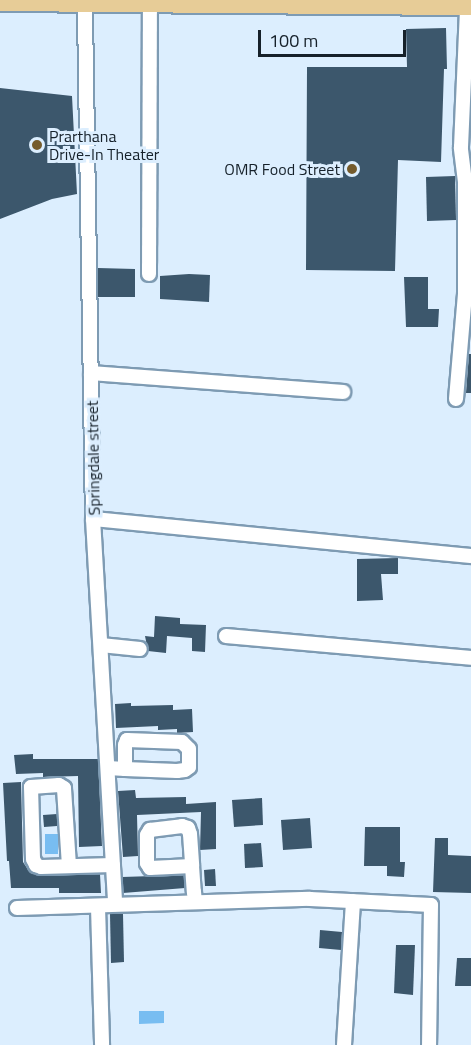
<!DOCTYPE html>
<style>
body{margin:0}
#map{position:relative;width:471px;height:1045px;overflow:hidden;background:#dceefe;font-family:"Titillium Web",sans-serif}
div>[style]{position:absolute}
.water>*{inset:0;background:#78bdf1}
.building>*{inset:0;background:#3c576c}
.roads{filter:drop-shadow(2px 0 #7e9bb3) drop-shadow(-2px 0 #7e9bb3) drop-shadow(0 2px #7e9bb3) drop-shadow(0 -2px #7e9bb3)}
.minor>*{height:14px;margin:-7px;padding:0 7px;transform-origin:7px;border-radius:7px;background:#fff}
.major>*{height:16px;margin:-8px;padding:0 8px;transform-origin:8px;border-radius:8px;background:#e7cc97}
.dots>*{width:16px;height:16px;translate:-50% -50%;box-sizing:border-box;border:3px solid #dceefe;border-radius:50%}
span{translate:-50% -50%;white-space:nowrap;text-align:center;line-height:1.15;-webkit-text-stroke:6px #dceefe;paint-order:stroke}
.poi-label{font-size:16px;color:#16212a}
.left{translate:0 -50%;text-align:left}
.right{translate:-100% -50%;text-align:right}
.street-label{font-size:16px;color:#16212a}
.scale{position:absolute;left:258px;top:30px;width:148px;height:27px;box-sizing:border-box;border:3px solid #16212a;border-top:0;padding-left:8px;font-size:18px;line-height:21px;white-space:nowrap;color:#16212a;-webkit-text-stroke:4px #dceefe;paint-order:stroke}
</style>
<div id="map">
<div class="water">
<i style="clip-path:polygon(45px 834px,58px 834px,58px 854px,45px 854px)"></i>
<i style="clip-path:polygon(139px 1011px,164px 1011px,164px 1023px,139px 1024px)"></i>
</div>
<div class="building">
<i style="clip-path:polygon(446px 28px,447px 69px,444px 69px,441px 162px,398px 160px,395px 271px,306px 270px,307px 67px,407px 67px,406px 29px)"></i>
<i style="clip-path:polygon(0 88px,72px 96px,77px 194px,52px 199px,0 219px)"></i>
<i style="clip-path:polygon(455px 176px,456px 220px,427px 221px,426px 177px)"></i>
<i style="clip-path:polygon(98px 268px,135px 269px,135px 297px,98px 297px)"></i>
<i style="clip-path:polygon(189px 274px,210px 275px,209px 302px,160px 299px,160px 276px)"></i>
<i style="clip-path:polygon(404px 277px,428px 277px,428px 309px,439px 309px,438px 327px,406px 327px)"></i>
<i style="clip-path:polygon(469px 354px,471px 354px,471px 393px,466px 393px)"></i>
<i style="clip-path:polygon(398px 558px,398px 574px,381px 574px,383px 600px,357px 601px,357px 559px)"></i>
<i style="clip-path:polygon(155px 616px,180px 618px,180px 624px,206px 625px,205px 652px,192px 651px,192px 638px,167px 636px,166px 653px,148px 651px,145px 636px,154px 637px)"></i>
<i style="clip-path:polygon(131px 703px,131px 706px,173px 705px,173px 710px,192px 709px,193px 732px,177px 733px,177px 729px,158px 730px,158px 726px,116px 728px,115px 704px)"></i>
<i style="clip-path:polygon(33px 754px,33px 759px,98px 759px,102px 846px,79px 847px,78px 776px,43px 777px,43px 773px,16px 774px,14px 755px)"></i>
<i style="clip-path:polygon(21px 782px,23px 862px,29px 871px,41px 876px,100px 874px,101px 893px,59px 893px,59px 888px,11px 888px,9px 861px,7px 861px,3px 783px)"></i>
<i style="clip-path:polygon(135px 790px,136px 798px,186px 797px,186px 804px,216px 802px,216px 849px,200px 850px,201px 812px,137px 815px,138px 856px,123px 857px,118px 791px)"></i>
<i style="clip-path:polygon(262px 798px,263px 825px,234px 827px,232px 800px)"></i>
<i style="clip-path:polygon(57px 814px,57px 826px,44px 827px,43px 815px)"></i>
<i style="clip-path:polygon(310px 818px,312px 848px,283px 850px,281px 820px)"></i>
<i style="clip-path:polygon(365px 827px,400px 827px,400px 862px,405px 862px,404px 877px,387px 876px,387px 866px,364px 866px)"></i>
<i style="clip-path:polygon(435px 838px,448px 838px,448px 855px,471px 856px,471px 893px,433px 892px)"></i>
<i style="clip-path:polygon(261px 843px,263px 867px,245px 868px,244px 844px)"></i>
<i style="clip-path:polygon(215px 869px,216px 886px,205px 886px,204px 870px)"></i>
<i style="clip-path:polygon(184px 875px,185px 888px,123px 893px,122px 877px)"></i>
<i style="clip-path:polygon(110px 914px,123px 914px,124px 962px,111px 963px)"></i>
<i style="clip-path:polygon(320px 930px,342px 932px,341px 950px,319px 948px)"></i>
<i style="clip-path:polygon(396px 945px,415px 945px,413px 995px,394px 993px)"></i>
<i style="clip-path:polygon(457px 958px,471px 958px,471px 986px,455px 986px)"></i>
</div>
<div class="roads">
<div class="minor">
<i style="left:85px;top:12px;width:507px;rotate:89.1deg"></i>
<i style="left:93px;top:519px;width:386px;rotate:86.7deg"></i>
<i style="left:149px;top:274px;width:262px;rotate:-89.8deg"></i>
<i style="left:91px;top:373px;width:253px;rotate:4.3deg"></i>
<i style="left:456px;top:399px;width:106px;rotate:-85.1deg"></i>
<i style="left:465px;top:293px;width:111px;rotate:-90deg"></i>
<i style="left:465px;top:182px;width:35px;rotate:-97deg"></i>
<i style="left:461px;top:147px;width:140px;rotate:-87.5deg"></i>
<i style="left:93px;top:519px;width:380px;rotate:5.6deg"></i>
<i style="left:226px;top:636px;width:246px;rotate:5.1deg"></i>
<i style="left:101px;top:645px;width:39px;rotate:6deg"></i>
<i style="left:108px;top:768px;width:17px;rotate:3deg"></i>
<i style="left:125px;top:769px;width:52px;rotate:2.2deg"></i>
<i style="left:177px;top:771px;width:8px;rotate:-7deg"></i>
<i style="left:185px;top:770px;width:5px;rotate:-37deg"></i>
<i style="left:189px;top:767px;width:18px;rotate:-90deg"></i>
<i style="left:189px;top:749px;width:10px;rotate:-135deg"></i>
<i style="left:182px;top:742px;width:55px;rotate:-177.9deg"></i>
<i style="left:127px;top:740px;width:5px;rotate:112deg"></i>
<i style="left:125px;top:745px;width:24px;rotate:90deg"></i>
<i style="left:69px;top:866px;width:78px;rotate:-93.7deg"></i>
<i style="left:64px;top:788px;width:6px;rotate:-149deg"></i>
<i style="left:59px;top:785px;width:28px;rotate:176deg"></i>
<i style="left:31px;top:787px;width:72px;rotate:88.4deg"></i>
<i style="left:33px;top:859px;width:7px;rotate:63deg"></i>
<i style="left:36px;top:865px;width:5px;rotate:22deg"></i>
<i style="left:41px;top:867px;width:72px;rotate:-1.6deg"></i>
<i style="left:192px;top:866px;width:42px;rotate:177.3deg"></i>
<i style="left:150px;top:868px;width:6px;rotate:-121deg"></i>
<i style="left:147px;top:863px;width:28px;rotate:-90deg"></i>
<i style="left:147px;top:835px;width:6px;rotate:-59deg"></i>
<i style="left:150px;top:830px;width:32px;rotate:-7deg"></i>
<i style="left:182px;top:826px;width:6px;rotate:18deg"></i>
<i style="left:188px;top:828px;width:6px;rotate:72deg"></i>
<i style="left:190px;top:834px;width:32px;rotate:86deg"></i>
<i style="left:192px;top:866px;width:26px;rotate:86deg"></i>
<i style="left:194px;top:892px;width:10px;rotate:84deg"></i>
<i style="left:98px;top:907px;width:138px;rotate:88.3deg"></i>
<i style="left:17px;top:908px;width:293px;rotate:-1.8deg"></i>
<i style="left:310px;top:899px;width:121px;rotate:2.8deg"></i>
<i style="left:431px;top:905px;width:140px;rotate:90.8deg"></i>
<i style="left:344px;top:1045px;width:144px;rotate:-86.4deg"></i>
</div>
<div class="major">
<i style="left:0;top:3px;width:471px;rotate:0.5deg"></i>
</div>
</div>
<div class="dots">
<i style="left:37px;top:145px;background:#745b2c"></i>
<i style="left:352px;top:169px;background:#745b2c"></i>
</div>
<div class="poi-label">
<span class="left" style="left:49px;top:145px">Prarthana<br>Drive-In Theater</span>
<span class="right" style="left:340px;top:169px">OMR Food Street</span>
</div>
<div class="street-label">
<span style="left:93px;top:458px;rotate:-91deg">Springdale street</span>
</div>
<div class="scale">100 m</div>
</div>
